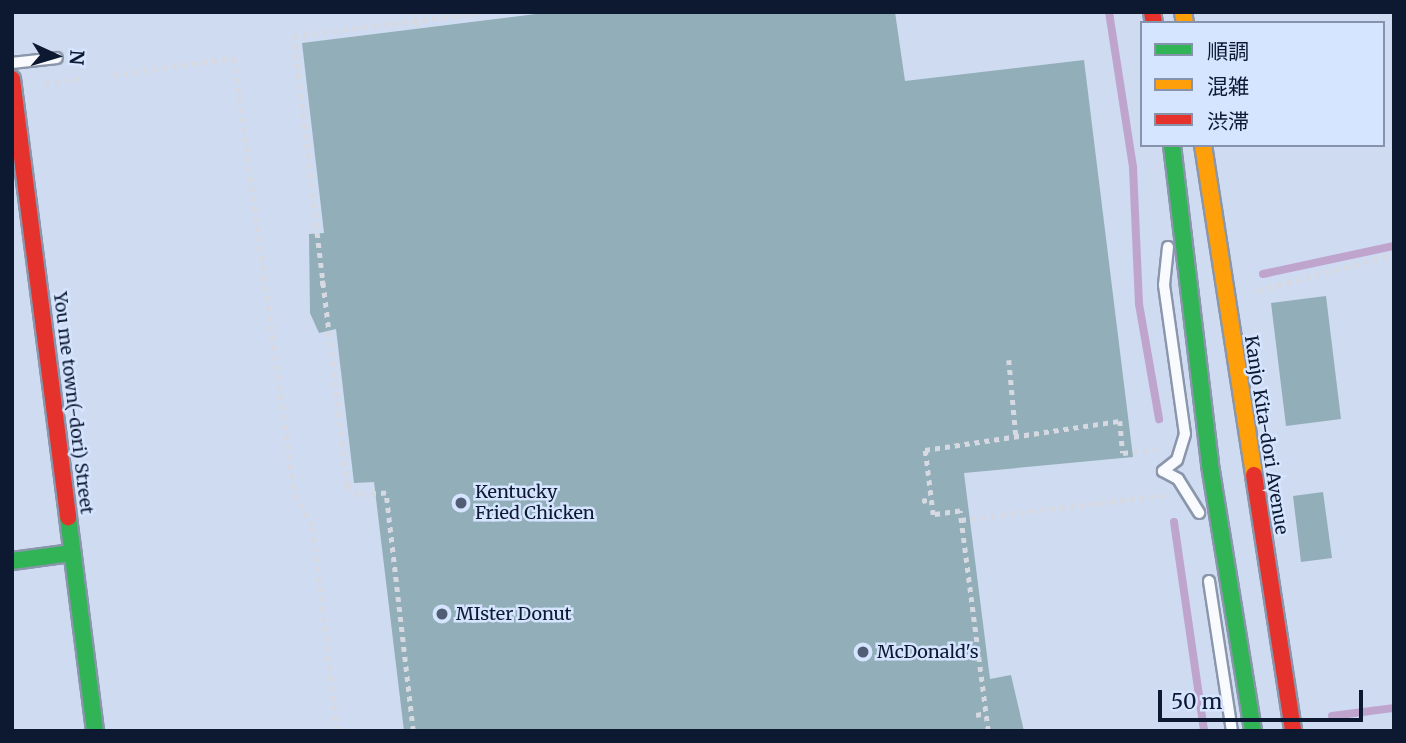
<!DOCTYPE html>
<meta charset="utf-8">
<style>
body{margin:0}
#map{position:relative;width:1406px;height:743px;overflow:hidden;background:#cfdbf1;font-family:Merriweather,"Noto Sans JP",serif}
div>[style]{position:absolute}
.stream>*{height:8px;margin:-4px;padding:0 4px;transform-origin:4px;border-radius:4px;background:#bfa4ce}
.building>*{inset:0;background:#92aeb9}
.path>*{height:4.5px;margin-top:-2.25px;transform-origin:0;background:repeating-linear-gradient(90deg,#d6d9e1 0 5px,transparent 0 10px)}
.roads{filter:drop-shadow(2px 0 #8a96ab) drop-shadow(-2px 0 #8a96ab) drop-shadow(0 2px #8a96ab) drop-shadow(0 -2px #8a96ab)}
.lane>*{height:10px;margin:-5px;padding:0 5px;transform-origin:5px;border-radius:5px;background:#f8fafd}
.fast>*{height:16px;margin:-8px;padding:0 8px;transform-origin:8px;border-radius:8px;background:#30b455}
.slow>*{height:16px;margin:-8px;padding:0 8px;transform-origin:8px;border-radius:8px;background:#ff9f0a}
.jam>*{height:16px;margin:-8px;padding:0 8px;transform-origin:8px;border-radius:8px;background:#e5322d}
.dots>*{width:19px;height:19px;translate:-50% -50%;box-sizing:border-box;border:4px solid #d5e4ff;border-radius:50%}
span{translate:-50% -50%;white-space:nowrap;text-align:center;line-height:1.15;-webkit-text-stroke:5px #d5e4ff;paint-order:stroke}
.street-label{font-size:18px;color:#0d1931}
.poi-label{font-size:18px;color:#0d1931}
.left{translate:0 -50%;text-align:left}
.frame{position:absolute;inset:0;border:14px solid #0d1931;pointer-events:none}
.legend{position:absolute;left:1140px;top:21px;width:245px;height:126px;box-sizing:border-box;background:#d5e4ff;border:2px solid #8593ad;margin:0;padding:9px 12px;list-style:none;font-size:21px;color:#0d1931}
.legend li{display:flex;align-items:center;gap:14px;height:35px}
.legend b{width:35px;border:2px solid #8593ad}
.north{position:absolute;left:21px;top:21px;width:70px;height:70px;-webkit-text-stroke:5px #d5e4ff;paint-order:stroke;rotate:94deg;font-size:19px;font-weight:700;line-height:28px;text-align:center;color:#0d1931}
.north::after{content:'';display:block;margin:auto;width:24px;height:32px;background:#0d1931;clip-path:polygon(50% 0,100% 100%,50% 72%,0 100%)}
.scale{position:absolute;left:1158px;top:690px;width:205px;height:32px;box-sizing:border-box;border:4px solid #0d1931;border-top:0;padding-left:9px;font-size:21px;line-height:24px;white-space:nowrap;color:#0d1931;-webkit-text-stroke:5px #d5e4ff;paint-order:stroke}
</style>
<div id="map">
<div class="stream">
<i style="left:1109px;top:12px;width:157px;rotate:81.2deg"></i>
<i style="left:1133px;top:167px;width:137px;rotate:87.5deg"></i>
<i style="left:1139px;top:304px;width:117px;rotate:80.1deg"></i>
<i style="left:1263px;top:274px;width:134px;rotate:-12.1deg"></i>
<i style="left:1174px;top:522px;width:211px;rotate:81.8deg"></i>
<i style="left:1332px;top:716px;width:63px;rotate:-7.4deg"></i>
</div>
<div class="building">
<i style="clip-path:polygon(552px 12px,895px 12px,905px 81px,1084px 60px,1133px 457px,964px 473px,990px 679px,1011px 675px,1024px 731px,404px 731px,374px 482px,354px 483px,336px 329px,319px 333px,310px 313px,309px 234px,324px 233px,302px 43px)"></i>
<i style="clip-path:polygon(1326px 296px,1341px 419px,1286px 426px,1271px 303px)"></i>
<i style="clip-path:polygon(1323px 492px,1332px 558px,1301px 562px,1293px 496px)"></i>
</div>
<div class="path">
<i style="left:415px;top:12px;width:16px;rotate:79deg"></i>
<i style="left:113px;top:75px;width:122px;rotate:-8deg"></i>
<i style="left:234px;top:58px;width:441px;rotate:82.1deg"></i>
<i style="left:295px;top:495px;width:37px;rotate:61deg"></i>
<i style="left:313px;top:527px;width:205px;rotate:83.3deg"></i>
<i style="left:45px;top:83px;width:40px;rotate:-7.1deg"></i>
<i style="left:320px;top:283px;width:9px;rotate:-6deg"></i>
<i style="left:1257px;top:291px;width:142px;rotate:-15.1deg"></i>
<i style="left:1009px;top:360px;width:76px;rotate:84.7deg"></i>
<i style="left:922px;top:501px;width:9px;rotate:-13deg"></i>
<i style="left:961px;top:520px;width:207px;rotate:-7deg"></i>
<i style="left:976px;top:715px;width:10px;rotate:-11deg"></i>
<i style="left:413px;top:731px;width:240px;rotate:-96.5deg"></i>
<i style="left:386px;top:493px;width:28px;rotate:176deg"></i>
<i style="left:358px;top:495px;width:14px;rotate:-141deg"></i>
<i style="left:347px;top:486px;width:453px;rotate:-96.8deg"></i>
<i style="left:293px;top:36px;width:186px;rotate:-7.1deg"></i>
<i style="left:988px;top:731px;width:222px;rotate:-97.3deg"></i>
<i style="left:960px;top:511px;width:27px;rotate:172deg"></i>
<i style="left:933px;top:515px;width:65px;rotate:-97deg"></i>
<i style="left:925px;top:450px;width:197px;rotate:-8.5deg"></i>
<i style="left:1120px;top:421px;width:32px;rotate:85deg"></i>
<i style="left:1123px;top:453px;width:36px;rotate:-6deg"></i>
</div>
<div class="roads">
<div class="lane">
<i style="left:12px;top:63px;width:45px;rotate:-6.3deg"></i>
<i style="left:1168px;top:247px;width:38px;rotate:96deg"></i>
<i style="left:1164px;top:285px;width:150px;rotate:82deg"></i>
<i style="left:1185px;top:434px;width:27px;rotate:107deg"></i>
<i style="left:1177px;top:460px;width:18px;rotate:142deg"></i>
<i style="left:1163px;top:471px;width:17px;rotate:28deg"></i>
<i style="left:1178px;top:479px;width:40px;rotate:58deg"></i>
<i style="left:1209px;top:581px;width:152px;rotate:81.3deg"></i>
</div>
<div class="fast">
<i style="left:1172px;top:145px;width:322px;rotate:83.2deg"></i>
<i style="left:1210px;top:465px;width:269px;rotate:80.8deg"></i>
<i style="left:68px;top:517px;width:216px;rotate:82.8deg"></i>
<i style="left:12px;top:561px;width:61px;rotate:-7.6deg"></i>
</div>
<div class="slow">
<i style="left:1183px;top:12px;width:11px;rotate:80deg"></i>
<i style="left:1203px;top:145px;width:334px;rotate:81.2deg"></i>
</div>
<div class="jam">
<i style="left:1152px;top:12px;width:11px;rotate:80deg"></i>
<i style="left:12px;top:79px;width:442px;rotate:82.7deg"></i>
<i style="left:1254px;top:475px;width:259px;rotate:81.3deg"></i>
</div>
</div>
<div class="dots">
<i style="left:461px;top:503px;background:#515d74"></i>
<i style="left:442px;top:614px;background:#515d74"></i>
<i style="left:863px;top:652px;background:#515d74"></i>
</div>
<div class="street-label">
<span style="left:73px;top:403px;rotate:83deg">You me town(-dori) Street</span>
<span style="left:1266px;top:435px;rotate:81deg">Kanjo Kita-dori Avenue</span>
</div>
<div class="poi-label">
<span class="left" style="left:475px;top:503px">Kentucky<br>Fried Chicken</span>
<span class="left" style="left:456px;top:614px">MIster Donut</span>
<span class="left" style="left:877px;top:652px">McDonald's</span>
</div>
<div class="frame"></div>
<ul class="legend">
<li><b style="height:9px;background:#30b455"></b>順調</li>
<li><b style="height:9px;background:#ff9f0a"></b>混雑</li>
<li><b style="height:9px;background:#e5322d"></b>渋滞</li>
</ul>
<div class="north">N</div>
<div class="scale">50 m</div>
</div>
